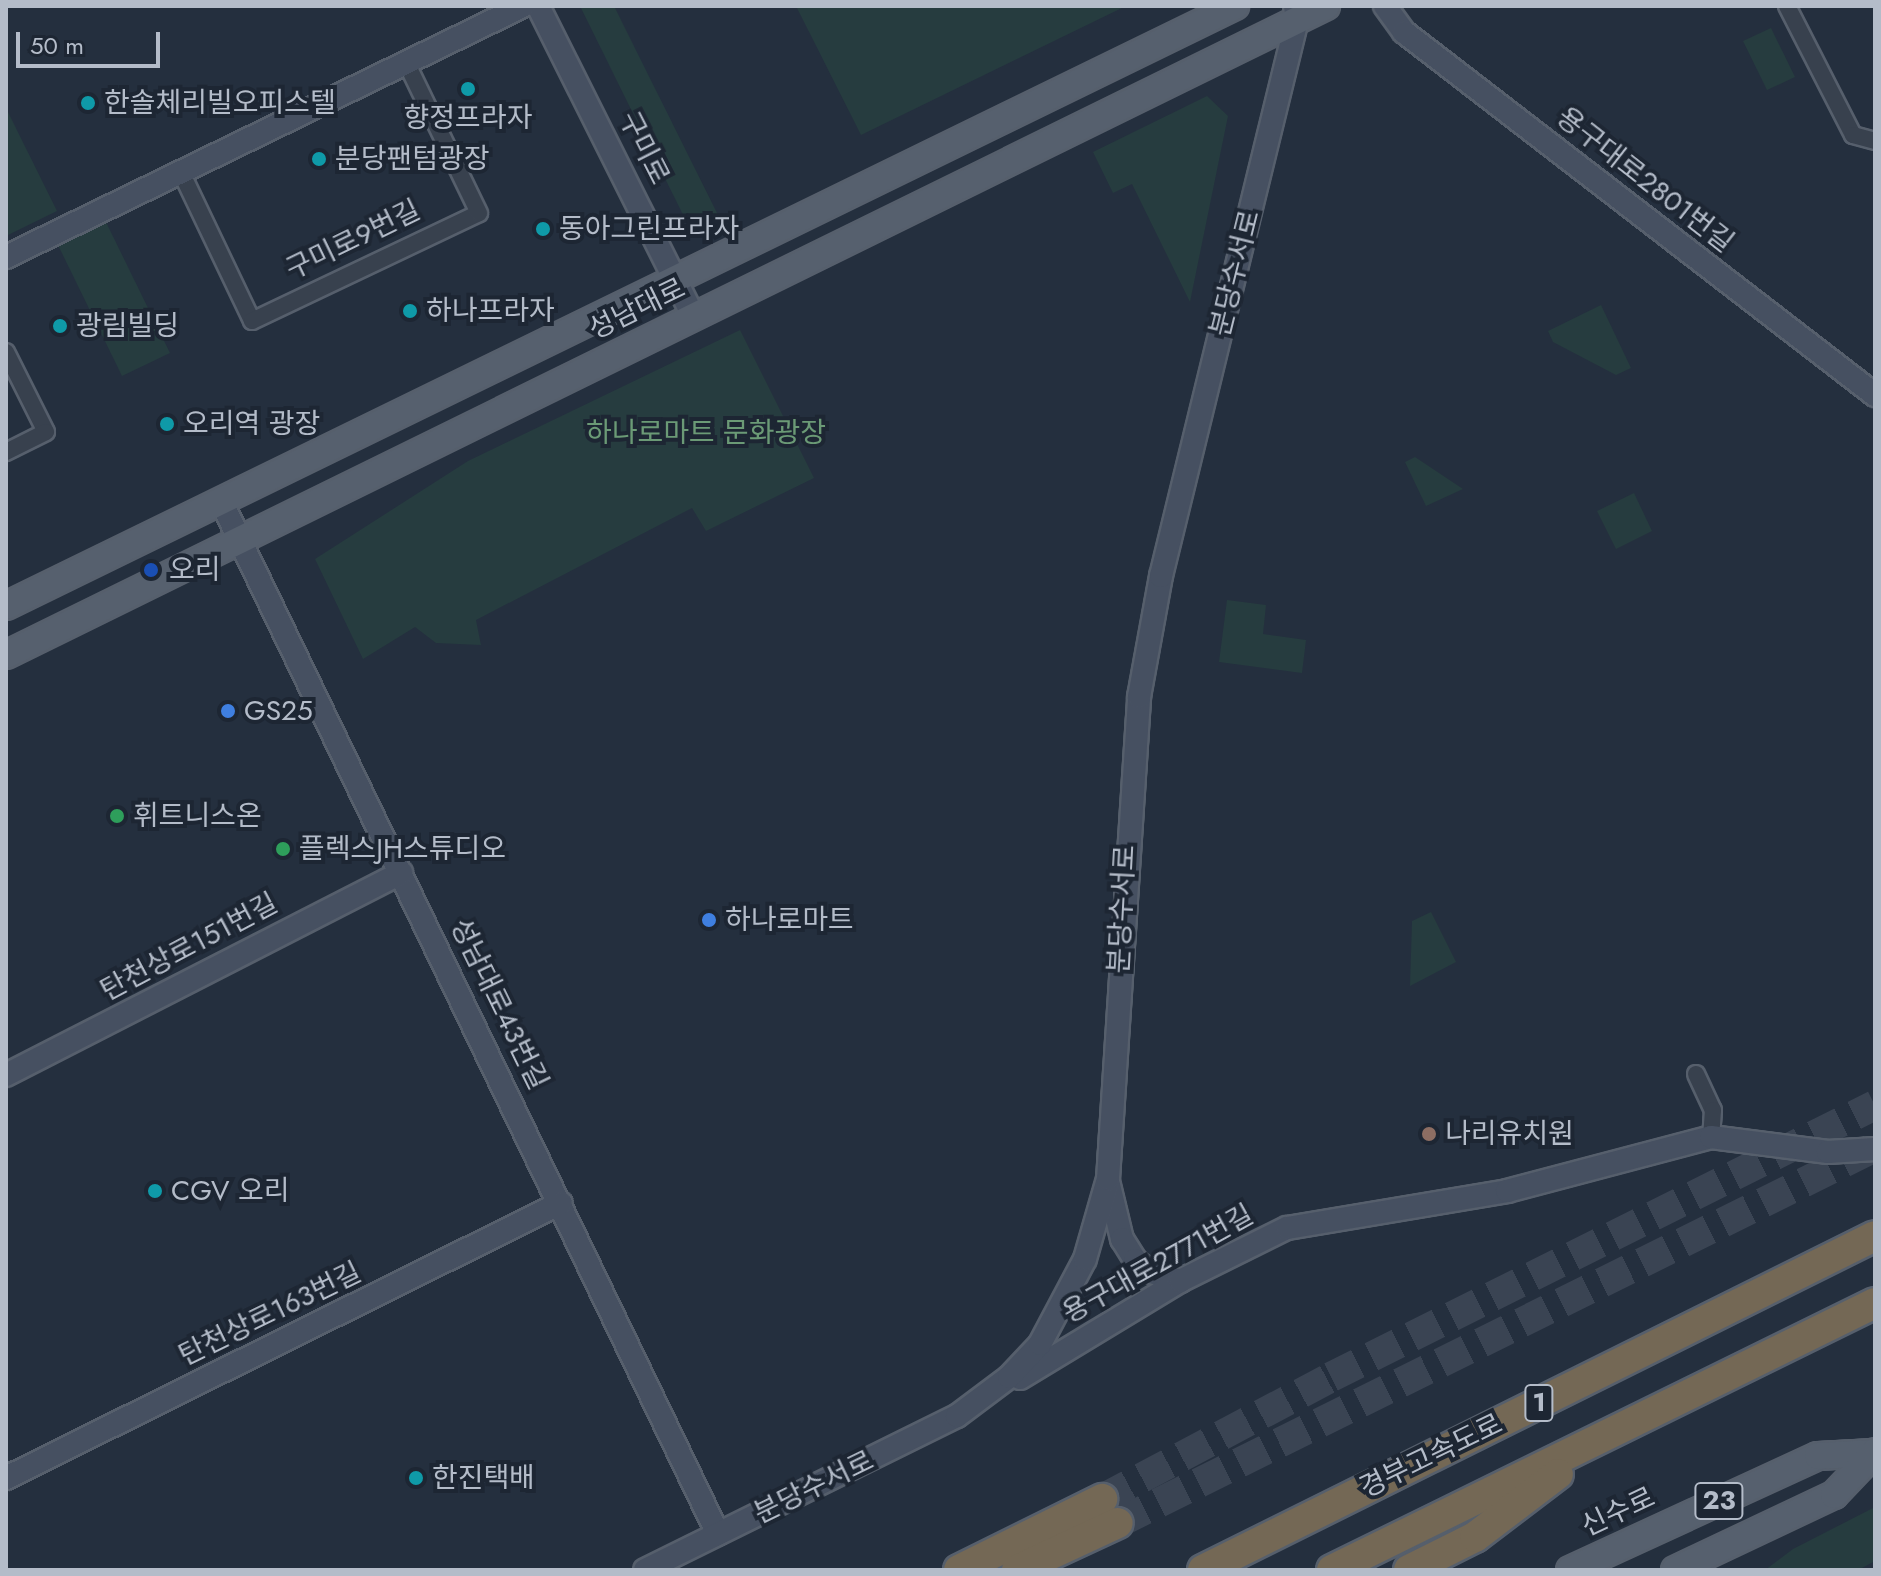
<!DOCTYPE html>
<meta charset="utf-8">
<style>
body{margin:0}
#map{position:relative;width:1881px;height:1576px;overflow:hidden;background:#242f3e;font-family:Jost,"Noto Sans KR",sans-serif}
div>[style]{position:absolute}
.green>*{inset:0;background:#263c3f}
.highway-tunnel>*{height:30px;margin-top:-15px;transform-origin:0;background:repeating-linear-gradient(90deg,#3a4453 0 30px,transparent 0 45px)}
.roads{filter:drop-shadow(2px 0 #565f6c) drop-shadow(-2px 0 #565f6c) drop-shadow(0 2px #565f6c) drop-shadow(0 -2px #565f6c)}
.street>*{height:16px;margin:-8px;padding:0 8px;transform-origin:8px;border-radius:8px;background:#38414e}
.secondary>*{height:22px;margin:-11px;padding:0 11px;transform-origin:11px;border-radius:11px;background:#465061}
.primary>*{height:26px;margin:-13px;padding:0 13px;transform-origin:13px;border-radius:13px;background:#56606e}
.highway>*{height:30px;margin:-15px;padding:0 15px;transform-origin:15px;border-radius:15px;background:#746855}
.dots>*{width:22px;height:22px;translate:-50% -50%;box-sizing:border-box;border:4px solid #1d2633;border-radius:50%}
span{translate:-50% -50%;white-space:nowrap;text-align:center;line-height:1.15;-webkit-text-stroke:8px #1d2633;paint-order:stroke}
.shield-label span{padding:2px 6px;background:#1d2633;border:2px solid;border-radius:6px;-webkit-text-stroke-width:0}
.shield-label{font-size:26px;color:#b4bcc9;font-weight:700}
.poi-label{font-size:28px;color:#b4bcc9}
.left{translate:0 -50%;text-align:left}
.street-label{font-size:28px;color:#b4bcc9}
.park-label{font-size:28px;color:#6b9a76}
.frame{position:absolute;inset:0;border:8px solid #b4bcc9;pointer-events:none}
.scale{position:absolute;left:16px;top:32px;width:144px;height:36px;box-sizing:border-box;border:4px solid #b4bcc9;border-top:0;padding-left:10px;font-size:24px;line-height:28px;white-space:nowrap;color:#b4bcc9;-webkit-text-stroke:6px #1d2633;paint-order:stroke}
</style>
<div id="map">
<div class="green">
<i style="clip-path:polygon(580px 6px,614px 6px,718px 215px,688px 225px)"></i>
<i style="clip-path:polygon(796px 6px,1126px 6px,861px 135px)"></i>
<i style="clip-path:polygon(1771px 28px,1795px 77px,1767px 90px,1743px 41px)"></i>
<i style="clip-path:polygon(1207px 96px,1228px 116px,1190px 302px,1132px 184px,1113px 193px,1093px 152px)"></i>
<i style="clip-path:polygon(6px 108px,57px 211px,6px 236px)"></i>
<i style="clip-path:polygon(104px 218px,170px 353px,122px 376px,56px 241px)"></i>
<i style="clip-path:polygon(1601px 305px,1631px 368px,1616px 375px,1553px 342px,1548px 331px)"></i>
<i style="clip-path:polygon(740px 330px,814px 478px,706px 531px,692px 508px,476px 620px,481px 645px,436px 643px,415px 627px,363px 659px,315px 559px,468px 461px)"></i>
<i style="clip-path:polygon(1415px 457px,1463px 489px,1426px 506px,1405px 462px)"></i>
<i style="clip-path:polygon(1634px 493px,1652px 531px,1616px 549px,1597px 511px)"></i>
<i style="clip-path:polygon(1227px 600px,1266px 605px,1263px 634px,1306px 640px,1302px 673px,1219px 662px)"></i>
<i style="clip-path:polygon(1431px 912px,1456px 962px,1410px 986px,1412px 921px)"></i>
<i style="clip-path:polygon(1875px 1507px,1875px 1561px,1858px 1570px,1765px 1570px,1793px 1549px)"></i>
</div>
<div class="highway-tunnel">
<i style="left:1102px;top:1499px;width:259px;rotate:-28deg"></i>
<i style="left:1331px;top:1377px;width:608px;rotate:-26.57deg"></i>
<i style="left:1118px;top:1523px;width:845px;rotate:-26.41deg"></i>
</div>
<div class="roads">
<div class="street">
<i style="left:1787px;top:6px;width:145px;rotate:62.9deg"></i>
<i style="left:1853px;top:135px;width:23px;rotate:15deg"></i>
<i style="left:181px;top:172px;width:165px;rotate:64.5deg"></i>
<i style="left:252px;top:321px;width:251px;rotate:-25.4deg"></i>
<i style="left:479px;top:213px;width:168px;rotate:-115.8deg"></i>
<i style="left:6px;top:352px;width:89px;rotate:63.4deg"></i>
<i style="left:46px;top:432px;width:45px;rotate:153.4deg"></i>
<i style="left:1696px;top:1074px;width:40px;rotate:65deg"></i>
<i style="left:1713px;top:1110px;width:27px;rotate:94deg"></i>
</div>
<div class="secondary">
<i style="left:538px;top:6px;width:348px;rotate:63.4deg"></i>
<i style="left:1385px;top:6px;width:32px;rotate:54deg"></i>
<i style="left:1404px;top:32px;width:595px;rotate:37.62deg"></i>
<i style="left:6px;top:257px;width:575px;rotate:-25.9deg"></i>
<i style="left:221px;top:501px;width:1146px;rotate:64.31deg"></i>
<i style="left:6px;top:1075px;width:444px;rotate:-27.1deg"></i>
<i style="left:1109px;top:1185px;width:56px;rotate:76.5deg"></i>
<i style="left:1122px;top:1239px;width:25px;rotate:58deg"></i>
<i style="left:1135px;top:1260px;width:17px;rotate:40deg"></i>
<i style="left:1148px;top:1271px;width:34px;rotate:17deg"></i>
<i style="left:1020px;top:1378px;width:187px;rotate:-31.2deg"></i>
<i style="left:1180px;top:1281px;width:119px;rotate:-26.4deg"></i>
<i style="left:1287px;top:1228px;width:223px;rotate:-9.5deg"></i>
<i style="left:1507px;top:1191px;width:211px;rotate:-14.8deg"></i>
<i style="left:1711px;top:1137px;width:118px;rotate:7.3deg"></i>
<i style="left:1828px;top:1152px;width:47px;rotate:-3.7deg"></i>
<i style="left:6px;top:1478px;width:619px;rotate:-26.36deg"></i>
<i style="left:645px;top:1570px;width:348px;rotate:-26.3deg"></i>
<i style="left:957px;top:1416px;width:65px;rotate:-36.9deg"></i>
<i style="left:1009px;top:1377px;width:45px;rotate:-46.8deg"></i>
<i style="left:1040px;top:1344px;width:96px;rotate:-62.1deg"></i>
<i style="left:1085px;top:1259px;width:83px;rotate:-74deg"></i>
<i style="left:1108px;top:1179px;width:483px;rotate:-86.3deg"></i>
<i style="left:1139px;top:697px;width:123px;rotate:-79.7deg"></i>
<i style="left:1161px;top:576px;width:572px;rotate:-76.26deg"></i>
<i style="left:1297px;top:20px;width:14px;rotate:-98deg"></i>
</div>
<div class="primary">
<i style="left:6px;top:606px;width:1368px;rotate:-26.02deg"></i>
<i style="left:6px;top:655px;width:1471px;rotate:-26.18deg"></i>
<i style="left:1570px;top:1570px;width:273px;rotate:-24.7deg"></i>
<i style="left:1818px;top:1456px;width:55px;rotate:-3.1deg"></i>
<i style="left:1675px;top:1570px;width:176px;rotate:-25.3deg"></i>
<i style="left:1834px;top:1495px;width:59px;rotate:-46.4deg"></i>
</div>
<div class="highway">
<i style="left:959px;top:1570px;width:160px;rotate:-26.4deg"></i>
<i style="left:1017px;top:1570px;width:111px;rotate:-25deg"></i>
<i style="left:1203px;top:1570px;width:750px;rotate:-26.43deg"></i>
<i style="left:1332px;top:1570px;width:605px;rotate:-26.18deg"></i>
<i style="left:1409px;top:1570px;width:74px;rotate:-26.6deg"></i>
<i style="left:1475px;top:1537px;width:104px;rotate:-37.2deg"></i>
</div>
</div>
<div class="dots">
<i style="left:468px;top:89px;background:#0f9aa8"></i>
<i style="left:88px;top:103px;background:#0f9aa8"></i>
<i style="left:319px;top:159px;background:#0f9aa8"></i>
<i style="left:543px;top:229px;background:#0f9aa8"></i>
<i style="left:410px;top:311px;background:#0f9aa8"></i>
<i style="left:60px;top:326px;background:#0f9aa8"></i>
<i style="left:167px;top:424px;background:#0f9aa8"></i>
<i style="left:151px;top:570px;background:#1a4fb4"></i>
<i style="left:228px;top:711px;background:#3f7fe0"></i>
<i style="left:117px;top:816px;background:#2e9e5b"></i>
<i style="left:283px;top:849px;background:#2e9e5b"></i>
<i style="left:709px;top:920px;background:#3f7fe0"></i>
<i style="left:1429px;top:1134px;background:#8d6e63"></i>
<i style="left:155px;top:1191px;background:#0f9aa8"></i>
<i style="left:416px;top:1478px;background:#0f9aa8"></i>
</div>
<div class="shield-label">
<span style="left:1539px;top:1403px">1</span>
<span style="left:1719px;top:1501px">23</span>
</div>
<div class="poi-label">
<span class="left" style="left:104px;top:103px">한솔체리빌오피스텔</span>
<span style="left:468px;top:118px">향정프라자</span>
<span class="left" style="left:335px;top:159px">분당팬텀광장</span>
<span class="left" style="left:559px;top:229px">동아그린프라자</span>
<span class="left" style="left:426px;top:311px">하나프라자</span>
<span class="left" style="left:76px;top:326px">광림빌딩</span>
<span class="left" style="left:183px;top:424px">오리역 광장</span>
<span class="left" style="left:169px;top:570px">오리</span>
<span class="left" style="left:244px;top:711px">GS25</span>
<span class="left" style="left:133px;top:816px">휘트니스온</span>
<span class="left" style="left:299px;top:849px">플렉스JH스튜디오</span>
<span class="left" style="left:725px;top:920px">하나로마트</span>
<span class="left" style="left:1445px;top:1134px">나리유치원</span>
<span class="left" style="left:171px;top:1191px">CGV 오리</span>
<span class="left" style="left:432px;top:1478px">한진택배</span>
</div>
<div class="street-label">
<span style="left:644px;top:148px;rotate:63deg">구미로</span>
<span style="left:1645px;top:180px;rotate:38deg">용구대로2801번길</span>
<span style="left:353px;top:240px;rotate:-26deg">구미로9번길</span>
<span style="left:1235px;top:273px;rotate:-76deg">분당수서로</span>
<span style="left:637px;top:309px;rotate:-26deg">성남대로</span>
<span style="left:1122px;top:909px;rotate:-87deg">분당수서로</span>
<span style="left:189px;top:947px;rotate:-28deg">탄천상로151번길</span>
<span style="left:499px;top:1004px;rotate:64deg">성남대로43번길</span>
<span style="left:1158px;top:1264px;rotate:-29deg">용구대로2771번길</span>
<span style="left:270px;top:1314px;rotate:-26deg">탄천상로163번길</span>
<span style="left:1431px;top:1456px;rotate:-26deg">경부고속도로</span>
<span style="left:814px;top:1487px;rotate:-26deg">분당수서로</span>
<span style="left:1618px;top:1512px;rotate:-25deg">신수로</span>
</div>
<div class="park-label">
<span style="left:706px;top:433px">하나로마트 문화광장</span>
</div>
<div class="frame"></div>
<div class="scale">50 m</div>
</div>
